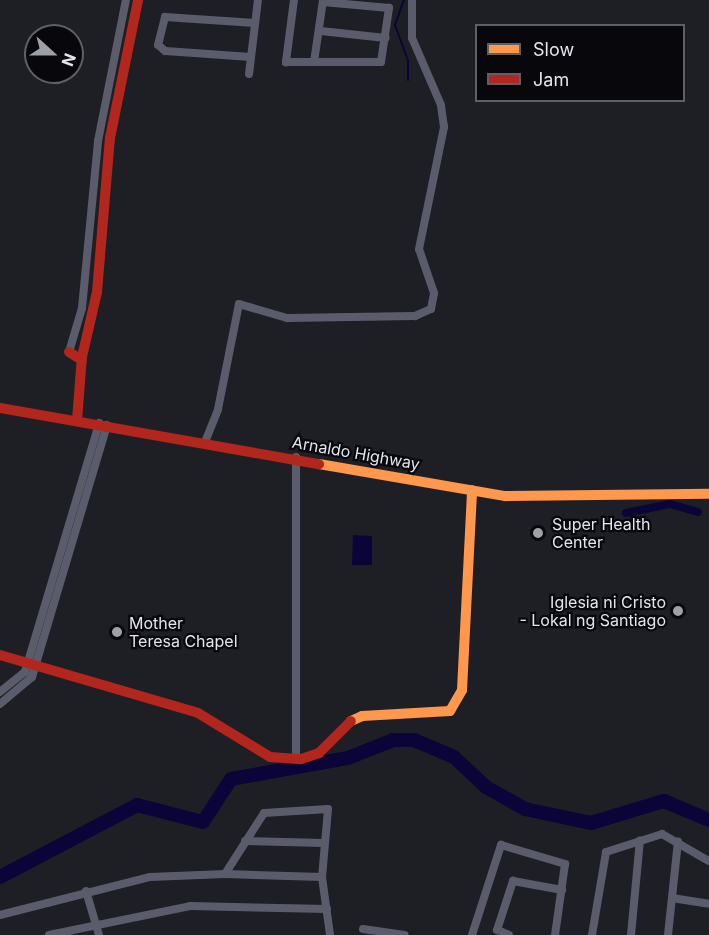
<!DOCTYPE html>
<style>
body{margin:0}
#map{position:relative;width:709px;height:935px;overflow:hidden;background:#1e1f24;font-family:Inter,sans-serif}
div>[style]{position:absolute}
.water>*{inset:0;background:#0b0438}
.stream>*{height:2px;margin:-1px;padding:0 1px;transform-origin:1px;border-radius:1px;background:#0b0438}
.canal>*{height:8px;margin:-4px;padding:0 4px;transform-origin:4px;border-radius:4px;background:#0b0438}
.river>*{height:14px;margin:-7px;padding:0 7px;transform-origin:7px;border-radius:7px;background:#0b0438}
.street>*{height:8px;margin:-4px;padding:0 4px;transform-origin:4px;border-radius:4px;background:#5a5c6c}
.slow>*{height:10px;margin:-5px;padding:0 5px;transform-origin:5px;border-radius:5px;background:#ff974d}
.jam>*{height:10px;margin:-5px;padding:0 5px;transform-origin:5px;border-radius:5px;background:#b3261e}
.dots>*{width:16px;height:16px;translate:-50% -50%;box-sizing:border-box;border:3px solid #07070c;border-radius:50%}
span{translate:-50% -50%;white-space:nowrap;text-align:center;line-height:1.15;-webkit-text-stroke:4.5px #07070c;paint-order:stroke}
.street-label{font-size:16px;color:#e3e5ed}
.poi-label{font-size:16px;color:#e3e5ed}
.left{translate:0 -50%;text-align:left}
.right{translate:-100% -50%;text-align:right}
.legend{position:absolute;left:475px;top:24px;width:210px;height:78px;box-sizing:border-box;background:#07070c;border:2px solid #5f6066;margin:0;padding:8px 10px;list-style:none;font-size:18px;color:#e3e5ed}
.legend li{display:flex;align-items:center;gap:12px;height:30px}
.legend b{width:30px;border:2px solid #5f6066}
.north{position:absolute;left:24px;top:24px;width:60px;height:60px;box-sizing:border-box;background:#07070c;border:2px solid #5f6066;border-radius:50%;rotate:111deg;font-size:16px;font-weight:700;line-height:24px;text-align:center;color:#e3e5ed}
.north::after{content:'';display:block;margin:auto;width:21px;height:27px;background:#9ea0a7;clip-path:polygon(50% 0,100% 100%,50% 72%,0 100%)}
</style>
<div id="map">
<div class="water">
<i style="clip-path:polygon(353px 535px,372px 536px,372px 565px,352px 565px)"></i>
</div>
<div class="stream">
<i style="left:404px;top:0;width:27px;rotate:110deg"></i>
<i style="left:395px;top:25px;width:37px;rotate:70deg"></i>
<i style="left:408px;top:60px;width:20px;rotate:90deg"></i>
</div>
<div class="canal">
<i style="left:626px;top:513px;width:45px;rotate:-11.6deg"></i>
<i style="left:670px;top:504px;width:29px;rotate:16deg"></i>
</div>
<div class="river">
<i style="left:0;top:877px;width:155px;rotate:-27.7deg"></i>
<i style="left:137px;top:805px;width:68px;rotate:14.4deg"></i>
<i style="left:203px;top:822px;width:51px;rotate:-56.9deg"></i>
<i style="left:231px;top:779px;width:119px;rotate:-10.2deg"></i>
<i style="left:348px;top:758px;width:48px;rotate:-21.8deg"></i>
<i style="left:393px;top:740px;width:21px"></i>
<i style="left:414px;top:740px;width:43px;rotate:23deg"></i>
<i style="left:454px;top:757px;width:44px;rotate:43.2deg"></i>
<i style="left:486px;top:787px;width:45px;rotate:29.4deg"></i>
<i style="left:525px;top:809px;width:67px;rotate:12deg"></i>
<i style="left:591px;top:823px;width:76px;rotate:-16.8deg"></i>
<i style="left:664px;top:801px;width:49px;rotate:22.9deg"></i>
</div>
<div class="street">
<i style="left:294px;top:0;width:63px;rotate:97.4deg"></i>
<i style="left:286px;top:62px;width:95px"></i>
<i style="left:381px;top:62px;width:55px;rotate:-81.6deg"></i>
<i style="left:389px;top:8px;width:66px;rotate:-174.8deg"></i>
<i style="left:321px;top:31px;width:65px;rotate:6.1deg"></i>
<i style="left:251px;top:57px;width:86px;rotate:-176deg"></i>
<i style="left:165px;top:51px;width:9px;rotate:-139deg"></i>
<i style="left:158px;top:45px;width:29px;rotate:-76deg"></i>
<i style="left:165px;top:17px;width:90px;rotate:3.8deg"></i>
<i style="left:314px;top:62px;width:63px;rotate:-81.7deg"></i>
<i style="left:249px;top:74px;width:75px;rotate:-83.1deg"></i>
<i style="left:69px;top:352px;width:46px;rotate:-73.5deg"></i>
<i style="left:82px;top:308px;width:168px;rotate:-84.5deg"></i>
<i style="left:98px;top:141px;width:144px;rotate:-78.8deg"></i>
<i style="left:205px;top:442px;width:35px;rotate:-68deg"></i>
<i style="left:218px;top:409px;width:107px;rotate:-78.7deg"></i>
<i style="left:239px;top:304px;width:50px;rotate:16.3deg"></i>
<i style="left:287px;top:318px;width:128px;rotate:-0.9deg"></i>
<i style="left:415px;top:316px;width:17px;rotate:-24deg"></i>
<i style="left:431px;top:309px;width:16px;rotate:-79deg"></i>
<i style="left:434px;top:293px;width:46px;rotate:-108.8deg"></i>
<i style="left:419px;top:249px;width:125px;rotate:-78.4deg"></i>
<i style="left:444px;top:127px;width:22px;rotate:-98deg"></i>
<i style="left:441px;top:105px;width:73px;rotate:-113.4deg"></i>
<i style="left:412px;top:38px;width:38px;rotate:-90deg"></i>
<i style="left:296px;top:457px;width:302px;rotate:90deg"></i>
<i style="left:0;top:692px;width:32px;rotate:-39deg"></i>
<i style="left:25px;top:672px;width:260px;rotate:-73.4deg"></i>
<i style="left:0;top:704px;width:42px;rotate:-40.2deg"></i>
<i style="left:32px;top:677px;width:263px;rotate:-73.4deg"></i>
<i style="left:245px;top:841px;width:79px;rotate:1.5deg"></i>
<i style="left:225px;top:874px;width:97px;rotate:1.8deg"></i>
<i style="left:86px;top:891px;width:46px;rotate:73.5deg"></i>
<i style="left:672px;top:898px;width:37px;rotate:9deg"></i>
<i style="left:0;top:915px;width:155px;rotate:-14.2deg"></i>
<i style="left:150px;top:877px;width:75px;rotate:-2.3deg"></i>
<i style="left:225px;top:874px;width:72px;rotate:-57.4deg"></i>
<i style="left:264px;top:813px;width:64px;rotate:-3.6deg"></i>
<i style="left:328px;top:809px;width:68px;rotate:95deg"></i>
<i style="left:322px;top:877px;width:59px;rotate:82.1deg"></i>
<i style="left:363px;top:929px;width:42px;rotate:8.1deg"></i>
<i style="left:49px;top:935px;width:144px;rotate:-11.6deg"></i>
<i style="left:190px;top:906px;width:137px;rotate:1.3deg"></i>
<i style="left:472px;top:935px;width:95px;rotate:-72.1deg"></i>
<i style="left:501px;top:845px;width:67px;rotate:16.5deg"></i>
<i style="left:565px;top:864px;width:72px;rotate:98deg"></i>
<i style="left:509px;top:935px;width:13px;rotate:-157deg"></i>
<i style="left:497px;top:930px;width:52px;rotate:-71.9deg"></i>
<i style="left:513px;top:881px;width:50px;rotate:10.4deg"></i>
<i style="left:592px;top:935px;width:84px;rotate:-80.4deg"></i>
<i style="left:606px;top:852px;width:59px;rotate:-17.8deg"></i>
<i style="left:662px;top:834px;width:54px;rotate:29.9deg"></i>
<i style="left:631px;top:935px;width:95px;rotate:-84.6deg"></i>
<i style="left:668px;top:935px;width:94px;rotate:-83.9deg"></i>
</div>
<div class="slow">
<i style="left:319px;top:464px;width:189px;rotate:9.8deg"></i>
<i style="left:505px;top:496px;width:204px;rotate:-0.6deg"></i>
<i style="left:351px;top:721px;width:12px;rotate:-24deg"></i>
<i style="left:362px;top:716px;width:88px;rotate:-3.3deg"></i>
<i style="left:450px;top:711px;width:24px;rotate:-60deg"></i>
<i style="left:462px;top:690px;width:200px;rotate:-87.1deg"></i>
</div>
<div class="jam">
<i style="left:69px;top:352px;width:15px;rotate:32deg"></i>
<i style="left:0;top:408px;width:324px;rotate:10deg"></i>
<i style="left:77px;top:420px;width:63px;rotate:-85.5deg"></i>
<i style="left:82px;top:357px;width:67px;rotate:-77deg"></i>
<i style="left:97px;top:292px;width:155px;rotate:-85.2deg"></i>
<i style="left:110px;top:138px;width:141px;rotate:-78.5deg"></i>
<i style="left:0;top:655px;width:206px;rotate:16.3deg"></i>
<i style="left:198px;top:713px;width:84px;rotate:31.4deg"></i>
<i style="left:270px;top:757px;width:31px;rotate:4deg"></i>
<i style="left:301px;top:759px;width:19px;rotate:-18deg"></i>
<i style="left:319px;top:753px;width:45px;rotate:-45deg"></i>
</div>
<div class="dots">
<i style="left:538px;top:533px;background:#9ea0a7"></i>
<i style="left:678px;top:611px;background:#9ea0a7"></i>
<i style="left:117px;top:632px;background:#9ea0a7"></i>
</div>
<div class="street-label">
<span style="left:356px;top:453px;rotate:10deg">Arnaldo Highway</span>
</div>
<div class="poi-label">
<span class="left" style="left:552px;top:533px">Super Health<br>Center</span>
<span class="right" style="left:666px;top:611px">Iglesia ni Cristo<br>- Lokal ng Santiago</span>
<span class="left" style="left:129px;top:632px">Mother<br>Teresa Chapel</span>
</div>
<ul class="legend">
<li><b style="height:8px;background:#ff974d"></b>Slow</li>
<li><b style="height:8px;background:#b3261e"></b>Jam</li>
</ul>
<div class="north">N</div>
</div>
